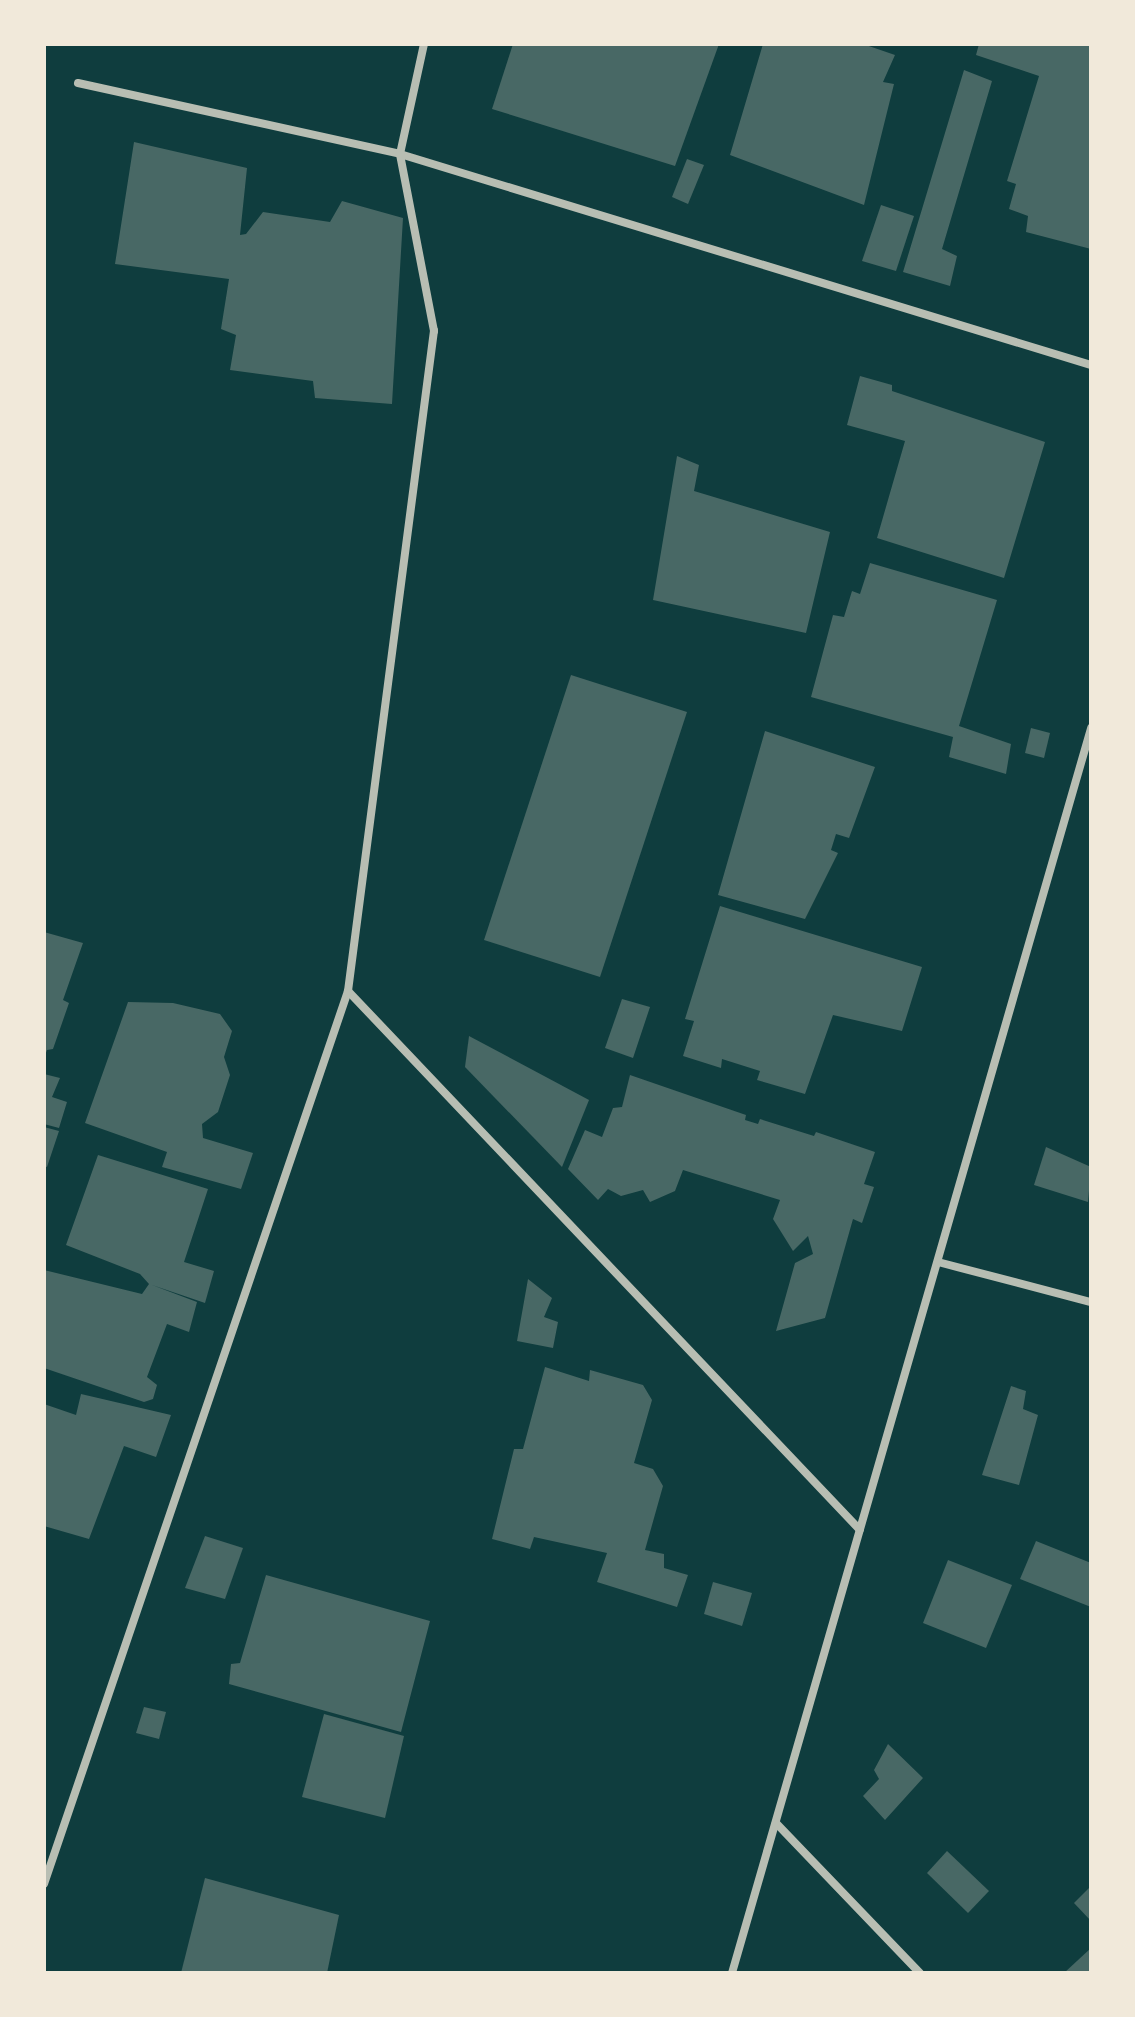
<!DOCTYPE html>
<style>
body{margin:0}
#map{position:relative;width:1135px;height:2017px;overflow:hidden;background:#0f3d3e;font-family:Inter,sans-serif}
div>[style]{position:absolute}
.building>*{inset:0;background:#486865}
.minor>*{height:8px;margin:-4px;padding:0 4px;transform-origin:4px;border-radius:4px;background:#b8beb3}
span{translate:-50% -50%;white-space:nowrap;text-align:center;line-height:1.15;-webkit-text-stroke:7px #f1e9da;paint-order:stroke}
.frame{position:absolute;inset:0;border:46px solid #f1e9da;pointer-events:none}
</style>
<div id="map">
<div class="building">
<i style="clip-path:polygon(513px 44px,719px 44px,675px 166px,492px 109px)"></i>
<i style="clip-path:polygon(763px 44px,863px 44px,895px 55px,883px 82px,894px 84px,864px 205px,730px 155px)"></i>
<i style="clip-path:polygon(979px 44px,1091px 44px,1091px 249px,1026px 232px,1028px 216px,1009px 209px,1016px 184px,1007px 181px,1039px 76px,976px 55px)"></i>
<i style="clip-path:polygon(964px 70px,992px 81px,942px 249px,957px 256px,950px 286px,903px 272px)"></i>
<i style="clip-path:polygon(134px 142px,247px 168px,240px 235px,246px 234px,263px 212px,330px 222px,342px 201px,403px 218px,392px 404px,315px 398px,313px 381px,230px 370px,236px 335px,221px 329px,229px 279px,115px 264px)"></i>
<i style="clip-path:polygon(687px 159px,704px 165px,688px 204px,672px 197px)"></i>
<i style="clip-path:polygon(881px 205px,914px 216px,896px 271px,862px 261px)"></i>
<i style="clip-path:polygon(860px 376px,892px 385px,892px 391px,1045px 442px,1004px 578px,877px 538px,905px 441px,847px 425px)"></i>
<i style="clip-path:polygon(677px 456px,699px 465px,694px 491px,830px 532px,806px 633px,653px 600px)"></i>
<i style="clip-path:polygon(870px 563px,997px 600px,959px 726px,1011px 744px,1006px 774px,949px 757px,953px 737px,811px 697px,833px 615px,844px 617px,852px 591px,860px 594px)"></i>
<i style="clip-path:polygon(571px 675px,687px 712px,600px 977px,484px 940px)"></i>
<i style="clip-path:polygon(1031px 728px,1050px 733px,1044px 758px,1025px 753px)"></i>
<i style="clip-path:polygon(765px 731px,875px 767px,849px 838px,836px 834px,831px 850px,838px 853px,805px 919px,718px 895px)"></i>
<i style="clip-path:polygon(720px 906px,922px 967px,902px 1031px,833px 1015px,805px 1094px,757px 1080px,760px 1071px,722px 1059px,721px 1068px,683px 1056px,694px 1021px,685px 1019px)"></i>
<i style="clip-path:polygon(44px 932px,83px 943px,63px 1000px,69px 1003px,53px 1049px,47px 1050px,44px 1058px)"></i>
<i style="clip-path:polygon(622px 999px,650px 1007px,633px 1058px,605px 1048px)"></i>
<i style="clip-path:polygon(128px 1002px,173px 1003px,220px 1014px,232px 1031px,224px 1057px,230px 1075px,218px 1112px,202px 1124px,203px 1138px,253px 1153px,241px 1189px,162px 1167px,167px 1152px,85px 1123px)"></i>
<i style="clip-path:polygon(469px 1036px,589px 1100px,562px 1167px,465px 1067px)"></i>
<i style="clip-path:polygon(44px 1074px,60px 1078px,52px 1097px,67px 1102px,59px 1128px,44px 1124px)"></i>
<i style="clip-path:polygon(630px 1075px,746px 1115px,745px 1120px,758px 1124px,760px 1119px,814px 1136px,816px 1132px,875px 1152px,864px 1184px,874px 1187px,862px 1223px,853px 1219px,825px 1318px,776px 1331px,795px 1263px,813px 1254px,808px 1236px,793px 1251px,773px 1219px,780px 1200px,683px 1170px,675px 1191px,650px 1202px,643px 1190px,621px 1196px,608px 1189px,598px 1200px,568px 1169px,585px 1130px,602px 1137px,613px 1108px,622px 1107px)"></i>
<i style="clip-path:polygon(44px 1127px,59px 1131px,47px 1167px,44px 1166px)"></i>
<i style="clip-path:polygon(1046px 1147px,1091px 1167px,1088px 1202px,1034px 1185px)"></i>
<i style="clip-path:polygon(98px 1155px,208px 1189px,184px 1262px,214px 1271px,205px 1303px,152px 1285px,197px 1302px,189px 1332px,167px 1324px,147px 1377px,157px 1385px,153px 1399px,144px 1402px,44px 1368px,44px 1270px,142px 1294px,149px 1284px,140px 1274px,66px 1245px)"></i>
<i style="clip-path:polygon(528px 1279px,552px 1298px,544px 1317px,558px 1322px,553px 1348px,517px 1341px)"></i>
<i style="clip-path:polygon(545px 1367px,589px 1381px,590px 1370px,643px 1385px,652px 1400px,634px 1463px,653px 1469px,663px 1486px,645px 1550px,664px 1554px,664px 1568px,688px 1575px,677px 1607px,597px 1582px,607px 1553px,534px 1537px,530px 1549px,492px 1539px,514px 1449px,523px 1449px)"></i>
<i style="clip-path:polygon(1011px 1386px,1026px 1391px,1023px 1409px,1038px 1415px,1019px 1485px,982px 1475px)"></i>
<i style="clip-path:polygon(81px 1394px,171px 1415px,156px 1457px,124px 1446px,89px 1539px,44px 1526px,44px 1404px,76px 1415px)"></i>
<i style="clip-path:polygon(205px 1536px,243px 1548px,225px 1599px,185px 1588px)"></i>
<i style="clip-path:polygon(1036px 1541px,1091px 1563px,1091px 1607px,1020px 1579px)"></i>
<i style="clip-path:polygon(948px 1560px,1012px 1585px,986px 1648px,923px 1623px)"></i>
<i style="clip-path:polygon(266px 1575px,430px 1621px,401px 1732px,229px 1684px,231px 1664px,240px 1663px)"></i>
<i style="clip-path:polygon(713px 1582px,752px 1593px,742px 1626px,704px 1614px)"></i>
<i style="clip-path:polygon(144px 1707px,166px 1712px,159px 1739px,136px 1733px)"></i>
<i style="clip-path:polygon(324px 1714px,404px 1736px,385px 1818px,302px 1797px)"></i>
<i style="clip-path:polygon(888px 1744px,923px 1778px,885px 1820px,863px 1796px,879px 1779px,874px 1770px)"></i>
<i style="clip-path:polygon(947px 1851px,989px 1891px,968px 1913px,927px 1873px)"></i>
<i style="clip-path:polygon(205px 1878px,339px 1915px,327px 1973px,181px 1973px)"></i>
<i style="clip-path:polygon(1091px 1886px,1091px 1921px,1074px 1903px)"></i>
<i style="clip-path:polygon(1091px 1948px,1091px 1973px,1064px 1973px)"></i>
</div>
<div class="minor">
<i style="left:78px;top:83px;width:330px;rotate:12.4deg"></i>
<i style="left:400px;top:154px;width:722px;rotate:16.98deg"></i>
<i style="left:348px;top:991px;width:743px;rotate:46.47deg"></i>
<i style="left:938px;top:1262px;width:158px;rotate:14.7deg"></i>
<i style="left:776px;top:1823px;width:208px;rotate:46.2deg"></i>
<i style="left:44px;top:1884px;width:943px;rotate:-71.2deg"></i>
<i style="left:348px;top:991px;width:666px;rotate:-82.58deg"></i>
<i style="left:434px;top:331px;width:180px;rotate:-100.9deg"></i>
<i style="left:400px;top:154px;width:113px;rotate:-77.7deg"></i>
<i style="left:732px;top:1973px;width:1296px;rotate:-73.91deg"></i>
</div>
<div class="frame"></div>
</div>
